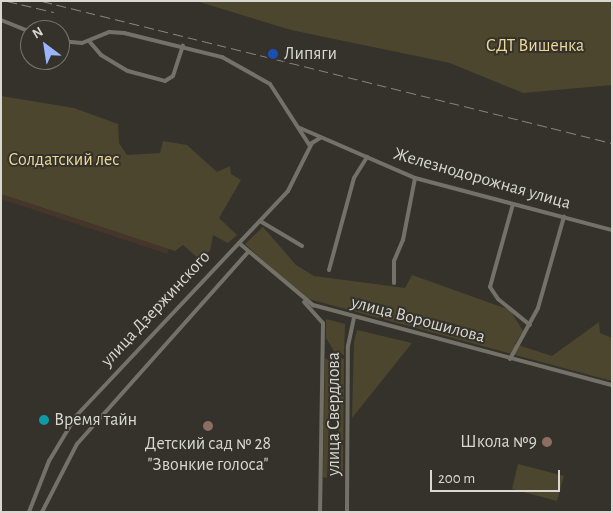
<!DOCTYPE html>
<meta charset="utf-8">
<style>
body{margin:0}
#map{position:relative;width:613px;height:513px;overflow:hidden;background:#34322a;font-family:"Alegreya Sans",sans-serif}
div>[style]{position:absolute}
.industrial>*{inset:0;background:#46352b}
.green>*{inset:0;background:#4d462e}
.minor>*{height:4px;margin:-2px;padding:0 2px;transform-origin:2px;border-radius:2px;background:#747169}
.rail>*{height:1px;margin-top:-0.5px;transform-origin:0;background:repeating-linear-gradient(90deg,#85847d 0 10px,transparent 0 15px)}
.dots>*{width:14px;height:14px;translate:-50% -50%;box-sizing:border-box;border:2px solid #34322a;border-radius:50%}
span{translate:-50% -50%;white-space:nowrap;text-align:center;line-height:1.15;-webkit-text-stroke:4px #34322a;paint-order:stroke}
.park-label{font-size:18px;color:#ecd89a}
.poi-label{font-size:18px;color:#d8d7d2}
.left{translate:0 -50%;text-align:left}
.right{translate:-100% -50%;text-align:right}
.street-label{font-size:18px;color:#d8d7d2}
.frame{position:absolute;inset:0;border:2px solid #d8d7d2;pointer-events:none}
.north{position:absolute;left:20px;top:20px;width:50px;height:50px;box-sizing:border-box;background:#34322a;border:1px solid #76746d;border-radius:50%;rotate:329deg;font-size:14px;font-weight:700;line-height:20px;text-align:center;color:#d8d7d2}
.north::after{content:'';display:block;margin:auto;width:18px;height:22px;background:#9ab5fd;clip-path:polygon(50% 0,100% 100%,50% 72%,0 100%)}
.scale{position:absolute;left:430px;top:470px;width:130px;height:22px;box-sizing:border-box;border:2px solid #d8d7d2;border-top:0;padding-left:6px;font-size:15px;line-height:18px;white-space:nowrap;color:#d8d7d2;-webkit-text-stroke:4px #34322a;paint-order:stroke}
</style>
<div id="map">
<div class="industrial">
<i style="clip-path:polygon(1px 194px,169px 249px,167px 254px,1px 199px)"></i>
</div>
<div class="green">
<i style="clip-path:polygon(196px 1px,612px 1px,612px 85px,523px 93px,450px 63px,291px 30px)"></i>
<i style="clip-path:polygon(1px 96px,74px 108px,118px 124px,119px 143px,127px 155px,160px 153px,163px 141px,187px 145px,217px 172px,230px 166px,231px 174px,241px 180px,219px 218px,237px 235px,228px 243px,213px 235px,210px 251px,198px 258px,183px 245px,175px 251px,1px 194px)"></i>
<i style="clip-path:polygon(263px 227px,296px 265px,314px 276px,405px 288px,412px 275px,510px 310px,523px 331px,515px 344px,552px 356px,599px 322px,600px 333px,612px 338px,612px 381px,305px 298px,245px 244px)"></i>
<i style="clip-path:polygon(326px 319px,345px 324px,344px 355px,334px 351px,326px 338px)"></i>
<i style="clip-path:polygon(357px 330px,412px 343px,352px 418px,354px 342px)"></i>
<i style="clip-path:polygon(325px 358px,331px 362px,327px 478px,323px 477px)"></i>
<i style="clip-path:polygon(341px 358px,344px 359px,343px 478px,337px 473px)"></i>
<i style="clip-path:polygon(518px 464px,564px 476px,557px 501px,512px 489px)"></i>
</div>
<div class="minor">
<i style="left:1px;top:20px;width:31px;rotate:22deg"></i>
<i style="left:60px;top:41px;width:22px;rotate:5deg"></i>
<i style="left:82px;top:43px;width:29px;rotate:-22deg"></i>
<i style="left:109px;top:32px;width:15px;rotate:4deg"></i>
<i style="left:124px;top:33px;width:101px;rotate:13.8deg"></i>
<i style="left:222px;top:57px;width:55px;rotate:29.4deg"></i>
<i style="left:270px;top:84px;width:74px;rotate:57.2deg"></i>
<i style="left:89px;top:41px;width:18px;rotate:49deg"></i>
<i style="left:101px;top:55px;width:31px;rotate:31deg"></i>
<i style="left:128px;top:71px;width:38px;rotate:15deg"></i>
<i style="left:165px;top:81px;width:9px;rotate:-32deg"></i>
<i style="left:173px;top:76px;width:32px;rotate:-72deg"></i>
<i style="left:300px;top:128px;width:125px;rotate:23.5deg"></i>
<i style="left:415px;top:178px;width:204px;rotate:14.8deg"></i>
<i style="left:513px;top:204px;width:86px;rotate:105.5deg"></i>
<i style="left:490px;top:287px;width:14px;rotate:56deg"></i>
<i style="left:498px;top:299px;width:41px;rotate:39.1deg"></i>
<i style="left:260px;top:221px;width:49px;rotate:30.8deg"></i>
<i style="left:239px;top:243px;width:97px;rotate:40deg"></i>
<i style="left:313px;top:305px;width:310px;rotate:15deg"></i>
<i style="left:329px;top:270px;width:95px;rotate:-74.8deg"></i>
<i style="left:354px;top:178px;width:25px;rotate:-58deg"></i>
<i style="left:394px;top:283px;width:22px;rotate:-90deg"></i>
<i style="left:394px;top:261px;width:23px;rotate:-67deg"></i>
<i style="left:403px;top:240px;width:63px;rotate:-79deg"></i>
<i style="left:304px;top:302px;width:28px;rotate:48deg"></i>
<i style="left:323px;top:323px;width:189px;rotate:90.9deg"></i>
<i style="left:510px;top:359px;width:58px;rotate:-61.2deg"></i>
<i style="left:538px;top:308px;width:95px;rotate:-74.1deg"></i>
<i style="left:29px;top:512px;width:55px;rotate:-68.6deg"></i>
<i style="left:49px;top:461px;width:52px;rotate:-59deg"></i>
<i style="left:76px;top:416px;width:309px;rotate:-46.7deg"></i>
<i style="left:288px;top:191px;width:54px;rotate:-63.4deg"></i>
<i style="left:312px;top:143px;width:9px;rotate:-32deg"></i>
<i style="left:42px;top:512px;width:76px;rotate:-62.8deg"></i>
<i style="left:77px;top:444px;width:257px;rotate:-48.3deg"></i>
<i style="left:347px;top:512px;width:166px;rotate:-89.7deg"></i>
<i style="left:348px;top:346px;width:30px;rotate:-78deg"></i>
</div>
<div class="rail">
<i style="left:7px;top:1px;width:48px;rotate:13.2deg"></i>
<i style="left:42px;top:1px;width:587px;rotate:13.99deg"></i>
</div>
<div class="dots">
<i style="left:273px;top:54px;background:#1a4fb4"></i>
<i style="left:44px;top:420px;background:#0f9aa8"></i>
<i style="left:208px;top:426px;background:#8d6e63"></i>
<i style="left:547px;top:442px;background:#8d6e63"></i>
</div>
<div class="park-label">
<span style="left:535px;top:46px">СДТ Вишенка</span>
<span style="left:64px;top:160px">Солдатский лес</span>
</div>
<div class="poi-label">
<span class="left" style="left:284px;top:54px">Липяги</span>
<span class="left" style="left:54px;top:420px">Время тайн</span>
<span class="right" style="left:537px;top:442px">Школа №9</span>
<span style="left:208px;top:455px">Детский сад № 28<br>"Звонкие голоса"</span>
</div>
<div class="street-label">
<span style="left:482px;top:179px;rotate:16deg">Железнодорожная улица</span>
<span style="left:156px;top:309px;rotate:-47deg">улица Дзержинского</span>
<span style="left:418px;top:320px;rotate:15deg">улица Ворошилова</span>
<span style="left:334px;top:414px;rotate:-90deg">улица Свердлова</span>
</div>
<div class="frame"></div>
<div class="north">N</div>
<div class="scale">200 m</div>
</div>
